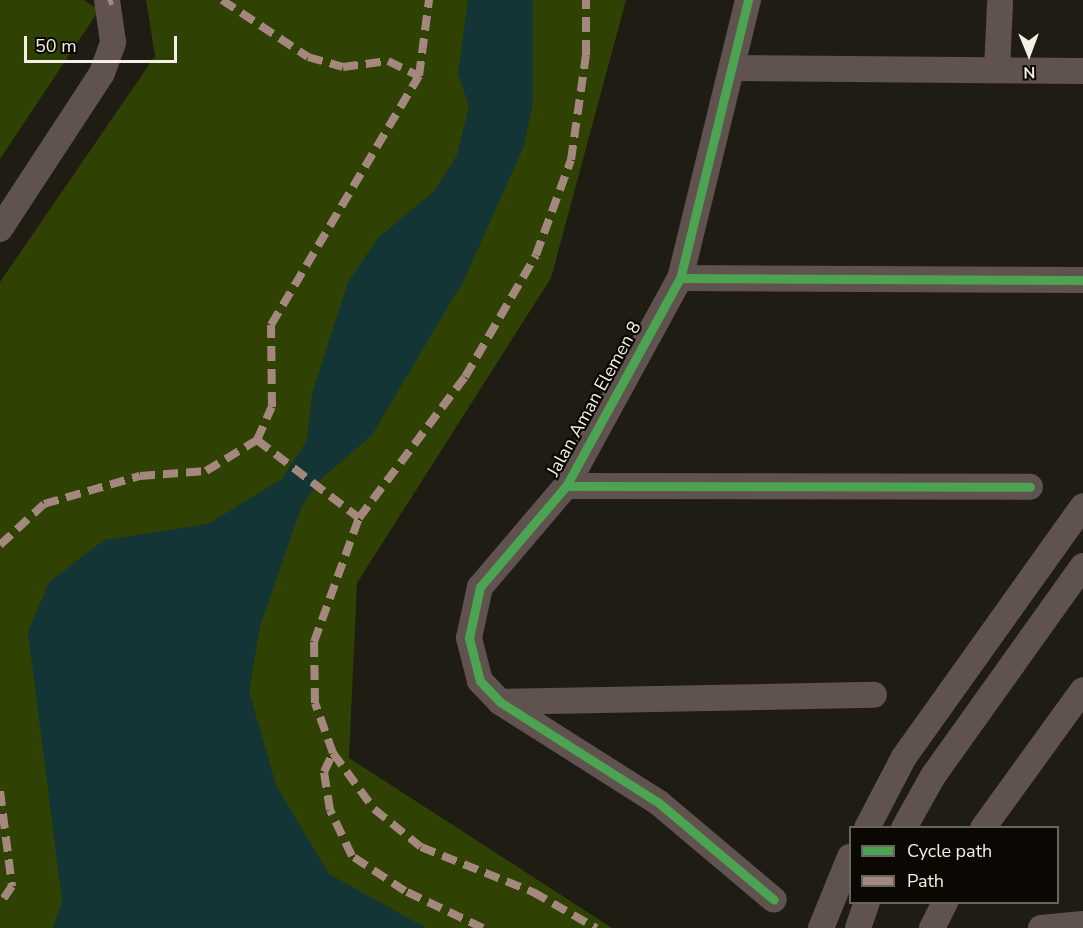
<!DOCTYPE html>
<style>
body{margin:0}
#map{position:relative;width:1083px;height:928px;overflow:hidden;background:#1f1c13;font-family:"Nunito Sans",sans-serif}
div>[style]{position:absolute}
.green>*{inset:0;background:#2f4203}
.water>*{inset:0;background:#133536}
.minor>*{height:26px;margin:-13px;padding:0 13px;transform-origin:13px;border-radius:13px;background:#60524e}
.quiet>*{height:8px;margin-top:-4px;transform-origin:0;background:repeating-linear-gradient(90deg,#a5887d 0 15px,transparent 0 23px)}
.cycleway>*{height:9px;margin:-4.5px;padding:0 4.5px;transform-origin:4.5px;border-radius:4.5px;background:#4ca352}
span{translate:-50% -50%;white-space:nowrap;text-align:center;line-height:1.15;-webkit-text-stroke:4.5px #0b0804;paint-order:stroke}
.street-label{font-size:18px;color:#f4f0e6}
.legend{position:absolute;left:849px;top:826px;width:210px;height:78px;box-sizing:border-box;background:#0b0804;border:2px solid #68655e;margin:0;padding:8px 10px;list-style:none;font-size:18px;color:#f4f0e6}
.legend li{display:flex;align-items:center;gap:12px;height:30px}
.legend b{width:30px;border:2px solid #68655e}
.north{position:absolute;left:999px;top:24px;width:60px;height:60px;-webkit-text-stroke:4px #0b0804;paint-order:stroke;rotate:179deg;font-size:16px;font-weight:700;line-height:24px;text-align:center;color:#f4f0e6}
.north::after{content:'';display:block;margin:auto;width:21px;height:27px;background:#f4f0e6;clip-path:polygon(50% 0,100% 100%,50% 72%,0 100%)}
.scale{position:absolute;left:24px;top:36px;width:153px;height:27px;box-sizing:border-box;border:3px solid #f4f0e6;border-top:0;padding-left:8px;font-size:18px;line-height:21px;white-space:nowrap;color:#f4f0e6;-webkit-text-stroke:4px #0b0804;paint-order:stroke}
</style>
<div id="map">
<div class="green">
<i style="clip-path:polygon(0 0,84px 0,99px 10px,0 159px)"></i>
<i style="clip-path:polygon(146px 0,626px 0,551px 278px,357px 583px,349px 758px,612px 928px,0 928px,0 282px,155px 56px)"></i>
</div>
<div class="water">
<i style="clip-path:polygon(468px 0,533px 0,533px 101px,524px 146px,464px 280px,372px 435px,319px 481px,301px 508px,260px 626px,249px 691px,276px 785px,329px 874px,426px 928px,53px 928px,62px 901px,28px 632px,49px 582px,104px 540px,208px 524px,282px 479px,307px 440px,312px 394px,348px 282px,378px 238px,434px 191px,457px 155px,469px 106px,458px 74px)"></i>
</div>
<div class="minor">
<i style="left:748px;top:0;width:286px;rotate:103.7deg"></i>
<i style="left:680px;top:278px;width:237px;rotate:118.7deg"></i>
<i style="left:566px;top:486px;width:133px;rotate:130.4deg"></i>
<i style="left:480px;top:587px;width:52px;rotate:102.2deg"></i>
<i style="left:469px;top:638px;width:44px;rotate:75.7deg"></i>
<i style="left:480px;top:681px;width:29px;rotate:46deg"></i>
<i style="left:500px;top:702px;width:188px;rotate:32.4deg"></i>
<i style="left:659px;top:803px;width:150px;rotate:40.1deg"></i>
<i style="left:734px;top:68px;width:349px;rotate:0.5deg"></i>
<i style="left:997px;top:70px;width:67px;rotate:-87.4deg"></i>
<i style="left:0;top:229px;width:186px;rotate:-56.8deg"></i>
<i style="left:102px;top:73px;width:33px;rotate:-70deg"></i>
<i style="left:113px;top:42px;width:42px;rotate:-98.1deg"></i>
<i style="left:680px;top:278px;width:403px;rotate:0.3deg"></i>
<i style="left:566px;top:486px;width:464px;rotate:0.1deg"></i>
<i style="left:500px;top:702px;width:374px;rotate:-1.1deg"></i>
<i style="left:867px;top:828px;width:80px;rotate:-62.5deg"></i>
<i style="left:904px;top:757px;width:308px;rotate:-54.5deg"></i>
<i style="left:904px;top:828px;width:60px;rotate:-60.9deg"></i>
<i style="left:933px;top:776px;width:258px;rotate:-54.5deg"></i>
<i style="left:983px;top:828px;width:170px;rotate:-54.1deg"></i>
<i style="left:821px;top:928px;width:77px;rotate:-67.8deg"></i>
<i style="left:858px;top:928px;width:28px;rotate:-71deg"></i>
<i style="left:932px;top:928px;width:29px;rotate:-63deg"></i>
<i style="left:1041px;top:928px;width:42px;rotate:-5.4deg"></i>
</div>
<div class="quiet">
<i style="left:222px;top:0;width:103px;rotate:33.5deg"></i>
<i style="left:308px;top:57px;width:36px;rotate:16deg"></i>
<i style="left:343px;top:67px;width:45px;rotate:-7.6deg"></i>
<i style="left:388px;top:61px;width:34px;rotate:26deg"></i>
<i style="left:108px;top:2px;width:5px;rotate:-22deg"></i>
<i style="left:257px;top:440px;width:128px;rotate:37.4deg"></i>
<i style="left:0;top:545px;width:60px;rotate:-43deg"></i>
<i style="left:44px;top:504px;width:100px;rotate:-16.3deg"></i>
<i style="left:140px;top:476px;width:66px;rotate:-4.3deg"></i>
<i style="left:206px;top:471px;width:60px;rotate:-31.3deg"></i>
<i style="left:257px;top:440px;width:36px;rotate:-66deg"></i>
<i style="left:272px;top:407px;width:82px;rotate:-90.7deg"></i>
<i style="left:271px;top:325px;width:290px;rotate:-59.3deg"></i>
<i style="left:419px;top:76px;width:77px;rotate:-82.5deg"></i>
<i style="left:333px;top:753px;width:69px;rotate:53.8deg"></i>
<i style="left:374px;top:809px;width:60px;rotate:39deg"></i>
<i style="left:421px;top:847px;width:121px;rotate:21.9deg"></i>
<i style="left:533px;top:892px;width:73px;rotate:29.7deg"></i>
<i style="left:0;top:791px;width:96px;rotate:82.8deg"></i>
<i style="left:12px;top:886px;width:22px;rotate:124deg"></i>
<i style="left:483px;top:928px;width:86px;rotate:-154.6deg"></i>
<i style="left:405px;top:891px;width:64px;rotate:-146.6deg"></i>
<i style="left:352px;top:856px;width:51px;rotate:-115.6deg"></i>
<i style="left:330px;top:810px;width:38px;rotate:-99deg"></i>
<i style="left:324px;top:772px;width:21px;rotate:-65deg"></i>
<i style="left:333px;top:753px;width:53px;rotate:-109.8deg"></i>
<i style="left:315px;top:703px;width:61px;rotate:-90.9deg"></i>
<i style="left:314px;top:642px;width:132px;rotate:-70.1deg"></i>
<i style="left:359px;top:518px;width:176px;rotate:-53.1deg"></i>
<i style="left:465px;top:377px;width:141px;rotate:-59.8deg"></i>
<i style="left:536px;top:255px;width:101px;rotate:-69.8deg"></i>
<i style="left:571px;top:160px;width:106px;rotate:-81.9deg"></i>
<i style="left:586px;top:55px;width:55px;rotate:-90deg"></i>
</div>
<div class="cycleway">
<i style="left:748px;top:0;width:286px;rotate:103.7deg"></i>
<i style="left:680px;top:278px;width:237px;rotate:118.7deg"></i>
<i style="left:566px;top:486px;width:133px;rotate:130.4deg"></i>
<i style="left:480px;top:587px;width:52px;rotate:102.2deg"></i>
<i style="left:469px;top:638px;width:44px;rotate:75.7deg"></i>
<i style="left:480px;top:681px;width:29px;rotate:46deg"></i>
<i style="left:500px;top:702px;width:188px;rotate:32.4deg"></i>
<i style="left:659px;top:803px;width:150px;rotate:40.1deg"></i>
<i style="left:680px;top:278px;width:403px;rotate:0.3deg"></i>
<i style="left:566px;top:486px;width:464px;rotate:0.1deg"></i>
</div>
<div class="street-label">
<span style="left:594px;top:399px;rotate:-61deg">Jalan Aman Elemen 8</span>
</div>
<ul class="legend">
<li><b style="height:8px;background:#4ca352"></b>Cycle path</li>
<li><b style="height:8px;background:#a5887d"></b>Path</li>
</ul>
<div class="north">N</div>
<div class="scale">50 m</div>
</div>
